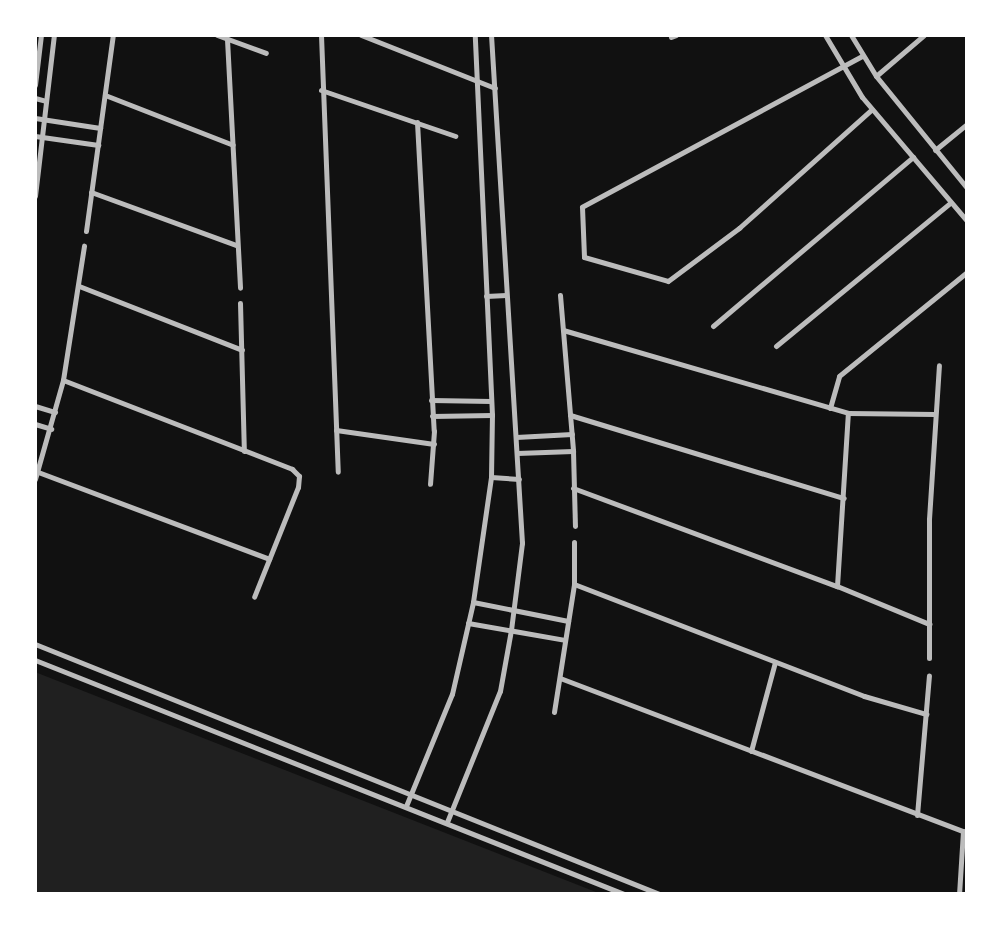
<!DOCTYPE html>
<style>
body{margin:0}
#map{position:relative;width:1002px;height:929px;overflow:hidden;background:#111;font-family:Lato,sans-serif}
div>[style]{position:absolute}
.green>*{inset:0;background:#202020}
.minor>*{height:5px;margin:-2.5px;padding:0 2.5px;transform-origin:2.5px;border-radius:2.5px;background:#bcbcbc}
span{translate:-50% -50%;white-space:nowrap;text-align:center;line-height:1.15;-webkit-text-stroke:7px #fff;paint-order:stroke}
.frame{position:absolute;inset:0;border:37px solid #fff;pointer-events:none}
</style>
<div id="map">
<div class="green">
<i style="clip-path:polygon(35px 672px,601px 894px,35px 894px)"></i>
</div>
<div class="minor">
<i style="left:217px;top:35px;width:52px;rotate:20.2deg"></i>
<i style="left:321px;top:35px;width:437px;rotate:87.8deg"></i>
<i style="left:361px;top:35px;width:144px;rotate:21.6deg"></i>
<i style="left:825px;top:35px;width:72px;rotate:59.2deg"></i>
<i style="left:862px;top:97px;width:162px;rotate:49.7deg"></i>
<i style="left:851px;top:35px;width:48px;rotate:58.6deg"></i>
<i style="left:876px;top:76px;width:144px;rotate:50.9deg"></i>
<i style="left:671px;top:37px;width:5px;rotate:-22deg"></i>
<i style="left:227px;top:39px;width:249px;rotate:87deg"></i>
<i style="left:862px;top:56px;width:318px;rotate:151.7deg"></i>
<i style="left:582px;top:207px;width:50px;rotate:87.7deg"></i>
<i style="left:584px;top:257px;width:87px;rotate:15.9deg"></i>
<i style="left:668px;top:281px;width:89px;rotate:-36.7deg"></i>
<i style="left:739px;top:228px;width:178px;rotate:-41.8deg"></i>
<i style="left:876px;top:76px;width:63px;rotate:-40.5deg"></i>
<i style="left:35px;top:85px;width:50px;rotate:-83.2deg"></i>
<i style="left:321px;top:90px;width:142px;rotate:18.9deg"></i>
<i style="left:105px;top:95px;width:137px;rotate:21.3deg"></i>
<i style="left:35px;top:98px;width:11px;rotate:15deg"></i>
<i style="left:35px;top:118px;width:66px;rotate:8.7deg"></i>
<i style="left:417px;top:122px;width:309px;rotate:86.9deg"></i>
<i style="left:434px;top:431px;width:53px;rotate:94.3deg"></i>
<i style="left:35px;top:136px;width:64px;rotate:8.1deg"></i>
<i style="left:935px;top:150px;width:41px;rotate:-39.1deg"></i>
<i style="left:91px;top:192px;width:154px;rotate:20.1deg"></i>
<i style="left:35px;top:196px;width:162px;rotate:-83.3deg"></i>
<i style="left:86px;top:231px;width:198px;rotate:-82.2deg"></i>
<i style="left:79px;top:286px;width:175px;rotate:21.4deg"></i>
<i style="left:560px;top:295px;width:157px;rotate:85.2deg"></i>
<i style="left:573px;top:451px;width:75px;rotate:88.5deg"></i>
<i style="left:486px;top:296px;width:20px;rotate:-3deg"></i>
<i style="left:240px;top:303px;width:148px;rotate:88.5deg"></i>
<i style="left:713px;top:326px;width:262px;rotate:-40.2deg"></i>
<i style="left:563px;top:330px;width:297px;rotate:16.2deg"></i>
<i style="left:848px;top:413px;width:87px;rotate:0.7deg"></i>
<i style="left:776px;top:346px;width:225px;rotate:-39.4deg"></i>
<i style="left:63px;top:380px;width:246px;rotate:21.2deg"></i>
<i style="left:292px;top:469px;width:10px;rotate:45deg"></i>
<i style="left:299px;top:476px;width:11px;rotate:95deg"></i>
<i style="left:298px;top:487px;width:118px;rotate:111.8deg"></i>
<i style="left:431px;top:400px;width:60px;rotate:1deg"></i>
<i style="left:35px;top:406px;width:21px;rotate:17deg"></i>
<i style="left:830px;top:408px;width:33px;rotate:-74deg"></i>
<i style="left:839px;top:376px;width:165px;rotate:-39.1deg"></i>
<i style="left:570px;top:415px;width:286px;rotate:16.9deg"></i>
<i style="left:432px;top:416px;width:60px;rotate:-1deg"></i>
<i style="left:35px;top:424px;width:17px;rotate:17deg"></i>
<i style="left:336px;top:430px;width:99px;rotate:8.1deg"></i>
<i style="left:516px;top:437px;width:56px;rotate:-3.1deg"></i>
<i style="left:517px;top:453px;width:56px;rotate:-2deg"></i>
<i style="left:38px;top:472px;width:247px;rotate:20.6deg"></i>
<i style="left:491px;top:477px;width:28px;rotate:4deg"></i>
<i style="left:35px;top:479px;width:103px;rotate:-74.2deg"></i>
<i style="left:63px;top:380px;width:136px;rotate:-81.1deg"></i>
<i style="left:573px;top:488px;width:282px;rotate:20.4deg"></i>
<i style="left:837px;top:586px;width:100px;rotate:22.4deg"></i>
<i style="left:574px;top:584px;width:311px;rotate:21.1deg"></i>
<i style="left:864px;top:696px;width:65px;rotate:16.2deg"></i>
<i style="left:837px;top:586px;width:173px;rotate:-86.4deg"></i>
<i style="left:473px;top:602px;width:97px;rotate:11.3deg"></i>
<i style="left:468px;top:623px;width:98px;rotate:9.9deg"></i>
<i style="left:35px;top:644px;width:672px;rotate:21.83deg"></i>
<i style="left:929px;top:658px;width:139px;rotate:-90deg"></i>
<i style="left:929px;top:519px;width:154px;rotate:-86.3deg"></i>
<i style="left:35px;top:660px;width:634px;rotate:21.67deg"></i>
<i style="left:560px;top:678px;width:431px;rotate:20.8deg"></i>
<i style="left:963px;top:831px;width:63px;rotate:93.6deg"></i>
<i style="left:554px;top:712px;width:130px;rotate:-81.1deg"></i>
<i style="left:574px;top:584px;width:42px;rotate:-90deg"></i>
<i style="left:751px;top:751px;width:92px;rotate:-74.9deg"></i>
<i style="left:406px;top:806px;width:121px;rotate:-67.7deg"></i>
<i style="left:452px;top:694px;width:94px;rotate:-77.1deg"></i>
<i style="left:473px;top:602px;width:126px;rotate:-81.8deg"></i>
<i style="left:491px;top:477px;width:62px;rotate:-89.1deg"></i>
<i style="left:492px;top:415px;width:380px;rotate:-92.6deg"></i>
<i style="left:917px;top:815px;width:140px;rotate:-85.1deg"></i>
<i style="left:447px;top:822px;width:141px;rotate:-68deg"></i>
<i style="left:500px;top:691px;width:62px;rotate:-79.8deg"></i>
<i style="left:511px;top:630px;width:88px;rotate:-82.8deg"></i>
<i style="left:522px;top:543px;width:509px;rotate:-93.49deg"></i>
</div>
<div class="frame"></div>
</div>
